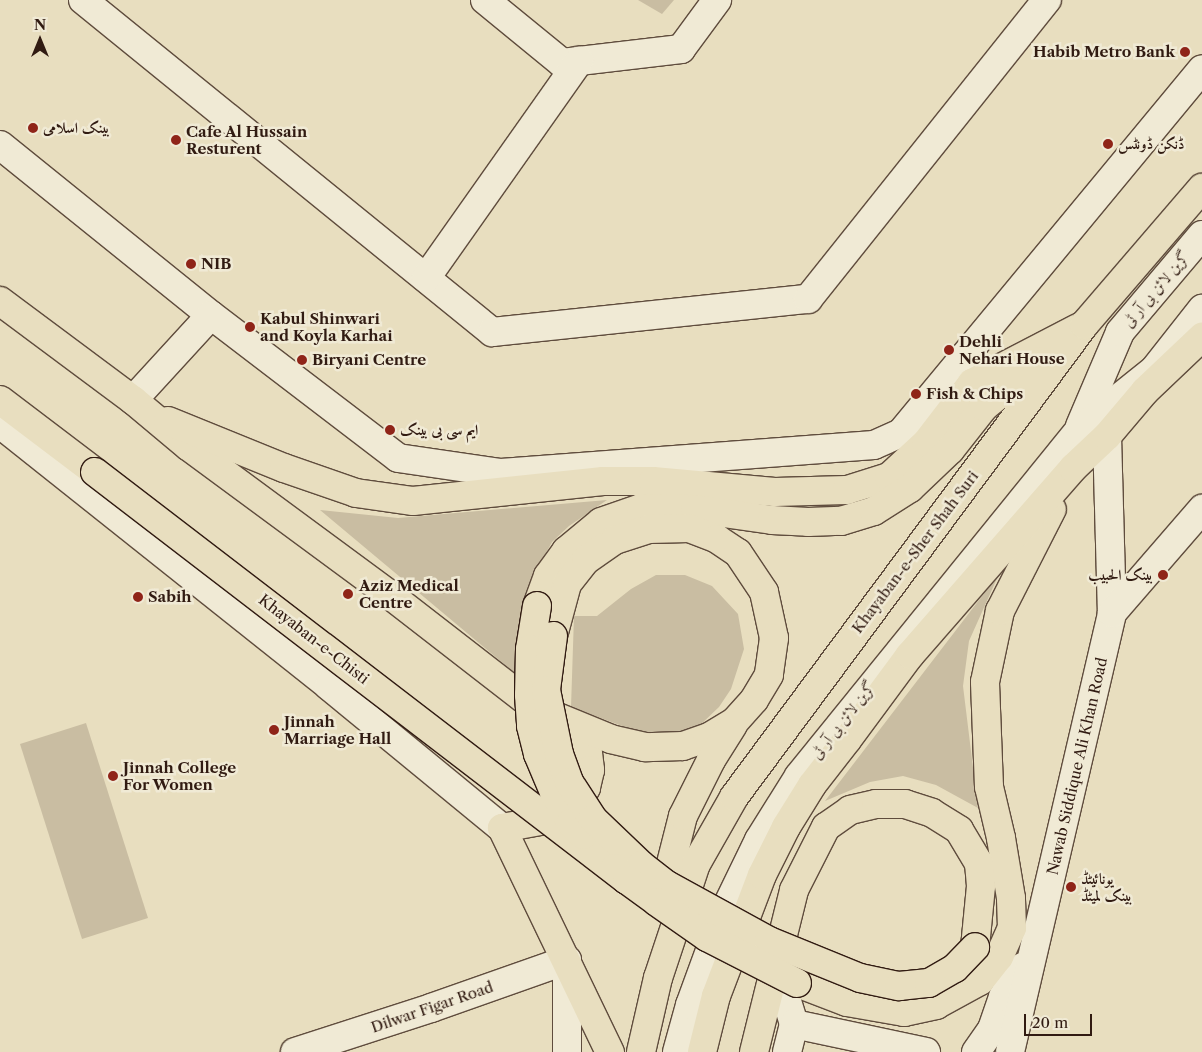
<!DOCTYPE html>
<meta charset="utf-8">
<style>
body{margin:0}
#map{position:relative;width:1202px;height:1052px;overflow:hidden;background:#e8debf;font-family:"Libre Caslon Text",Amiri,serif}
div>[style]{position:absolute}
.green>*{inset:0;background:#c9bda2}
.roads{filter:drop-shadow(1px 0 #5f4c3d) drop-shadow(-1px 0 #5f4c3d) drop-shadow(0 1px #5f4c3d) drop-shadow(0 -1px #5f4c3d)}
.minor>*{height:28px;margin:-14px;padding:0 14px;transform-origin:14px;border-radius:14px;background:#f0ead5}
.major>*{height:28px;margin:-14px;padding:0 14px;transform-origin:14px;border-radius:14px;background:#e8debf}
.bridges{filter:drop-shadow(1px 0 #311b12) drop-shadow(-1px 0 #311b12) drop-shadow(0 1px #311b12) drop-shadow(0 -1px #311b12)}
.major-bridge>*{height:28px;margin:-14px;padding:0 14px;transform-origin:14px;border-radius:14px;background:#e8debf}
.dots>*{width:14px;height:14px;translate:-50% -50%;box-sizing:border-box;border:2px solid #f0ead5;border-radius:50%}
span{translate:-50% -50%;white-space:nowrap;text-align:center;line-height:1.15;-webkit-text-stroke:5px #f0ead5;paint-order:stroke}
.poi-label{font-size:15px;color:#311b12;font-weight:700}
.right{translate:-100% -50%;text-align:right}
.left{translate:0 -50%;text-align:left}
.street-label{font-size:15px;color:#311b12}
.north{position:absolute;left:15px;top:15px;width:50px;height:50px;-webkit-text-stroke:4px #f0ead5;paint-order:stroke;rotate:0deg;font-size:14px;font-weight:700;line-height:20px;text-align:center;color:#311b12}
.north::after{content:'';display:block;margin:auto;width:18px;height:22px;background:#311b12;clip-path:polygon(50% 0,100% 100%,50% 72%,0 100%)}
.scale{position:absolute;left:1024px;top:1014px;width:68px;height:22px;box-sizing:border-box;border:2px solid #311b12;border-top:0;padding-left:6px;font-size:15px;line-height:18px;white-space:nowrap;color:#311b12;-webkit-text-stroke:4px #f0ead5;paint-order:stroke}
</style>
<div id="map">
<div class="green">
<i style="clip-path:polygon(638px 0,674px 0,662px 14px)"></i>
<i style="clip-path:polygon(607px 500px,569px 526px,552px 542px,541px 562px,530px 586px,521px 618px,516px 646px,516px 674px,320px 510px,398px 518px)"></i>
<i style="clip-path:polygon(999px 574px,969px 641px,963px 686px,978px 808px,936px 785px,903px 776px,870px 782px,825px 801px)"></i>
<i style="clip-path:polygon(656px 575px,685px 575px,712px 586px,738px 614px,744px 649px,731px 689px,719px 707px,697px 728px,678px 732px,641px 733px,571px 707px,574px 616px,597px 616px,631px 589px)"></i>
<i style="clip-path:polygon(86px 723px,148px 918px,82px 939px,20px 744px)"></i>
</div>
<div class="roads">
<div class="minor">
<i style="left:83px;top:0;width:527px;rotate:39.07deg"></i>
<i style="left:492px;top:332px;width:318px;rotate:-6deg"></i>
<i style="left:808px;top:299px;width:383px;rotate:-51.4deg"></i>
<i style="left:485px;top:0;width:99px;rotate:39.3deg"></i>
<i style="left:562px;top:63px;width:120px;rotate:-6.7deg"></i>
<i style="left:681px;top:49px;width:61px;rotate:-53.7deg"></i>
<i style="left:0;top:145px;width:271px;rotate:38.9deg"></i>
<i style="left:211px;top:315px;width:235px;rotate:37.4deg"></i>
<i style="left:398px;top:458px;width:104px;rotate:8.3deg"></i>
<i style="left:501px;top:473px;width:374px;rotate:-4.3deg"></i>
<i style="left:874px;top:445px;width:30px;rotate:-24deg"></i>
<i style="left:901px;top:433px;width:472px;rotate:-50.4deg"></i>
<i style="left:426px;top:278px;width:266px;rotate:-54.8deg"></i>
<i style="left:133px;top:400px;width:115px;rotate:-47.5deg"></i>
<i style="left:0;top:424px;width:421px;rotate:38.5deg"></i>
<i style="left:329px;top:686px;width:224px;rotate:39.4deg"></i>
<i style="left:1080px;top:426px;width:102px;rotate:-66.9deg"></i>
<i style="left:1120px;top:332px;width:127px;rotate:-49.8deg"></i>
<i style="left:1107px;top:436px;width:177px;rotate:88.4deg"></i>
<i style="left:775px;top:962px;width:65px;rotate:73deg"></i>
<i style="left:295px;top:1052px;width:143px;rotate:-17.9deg"></i>
<i style="left:431px;top:1008px;width:144px;rotate:-19.4deg"></i>
<i style="left:567px;top:960px;width:92px;rotate:90deg"></i>
<i style="left:677px;top:1052px;width:49px;rotate:-74.5deg"></i>
<i style="left:690px;top:1005px;width:99px;rotate:-69.9deg"></i>
<i style="left:724px;top:912px;width:80px;rotate:-64.1deg"></i>
<i style="left:759px;top:840px;width:75px;rotate:-58deg"></i>
<i style="left:799px;top:776px;width:445px;rotate:-51deg"></i>
<i style="left:1079px;top:430px;width:96px;rotate:-38.7deg"></i>
<i style="left:1154px;top:370px;width:78px;rotate:-51.8deg"></i>
<i style="left:787px;top:1052px;width:29px;rotate:-76deg"></i>
<i style="left:794px;top:1024px;width:135px;rotate:12deg"></i>
<i style="left:976px;top:1052px;width:28px;rotate:-55deg"></i>
<i style="left:992px;top:1029px;width:34px;rotate:-71deg"></i>
<i style="left:1003px;top:997px;width:24px;rotate:-62deg"></i>
<i style="left:1014px;top:976px;width:13px;rotate:-45deg"></i>
<i style="left:1010px;top:1052px;width:451px;rotate:-76.9deg"></i>
<i style="left:1112px;top:613px;width:138px;rotate:-49.1deg"></i>
</div>
<div class="major">
<i style="left:0;top:301px;width:166px;rotate:36.7deg"></i>
<i style="left:133px;top:400px;width:72px;rotate:39.9deg"></i>
<i style="left:188px;top:446px;width:251px;rotate:36.4deg"></i>
<i style="left:390px;top:595px;width:186px;rotate:37.8deg"></i>
<i style="left:537px;top:709px;width:67px;rotate:40.8deg"></i>
<i style="left:588px;top:753px;width:17px;rotate:83deg"></i>
<i style="left:590px;top:770px;width:18px;rotate:103deg"></i>
<i style="left:586px;top:788px;width:23px;rotate:124deg"></i>
<i style="left:573px;top:807px;width:19px;rotate:145deg"></i>
<i style="left:557px;top:818px;width:56px;rotate:169.7deg"></i>
<i style="left:502px;top:828px;width:249px;rotate:64.3deg"></i>
<i style="left:0;top:400px;width:119px;rotate:37.2deg"></i>
<i style="left:168px;top:421px;width:125px;rotate:22.1deg"></i>
<i style="left:284px;top:468px;width:76px;rotate:19.1deg"></i>
<i style="left:356px;top:493px;width:58px;rotate:8deg"></i>
<i style="left:413px;top:501px;width:191px;rotate:-6deg"></i>
<i style="left:603px;top:481px;width:50px"></i>
<i style="left:653px;top:481px;width:122px;rotate:5.2deg"></i>
<i style="left:775px;top:492px;width:72px;rotate:-1.6deg"></i>
<i style="left:847px;top:490px;width:44px;rotate:-17.2deg"></i>
<i style="left:889px;top:477px;width:50px;rotate:-42.6deg"></i>
<i style="left:926px;top:443px;width:76px;rotate:-52.5deg"></i>
<i style="left:972px;top:383px;width:119px;rotate:-27.4deg"></i>
<i style="left:537px;top:606px;width:32px;rotate:-70deg"></i>
<i style="left:548px;top:576px;width:31px;rotate:-54deg"></i>
<i style="left:566px;top:551px;width:45px;rotate:-39.6deg"></i>
<i style="left:601px;top:522px;width:42px;rotate:-19.3deg"></i>
<i style="left:641px;top:508px;width:54px;rotate:1.1deg"></i>
<i style="left:695px;top:509px;width:78px;rotate:8.1deg"></i>
<i style="left:772px;top:520px;width:36px;rotate:3deg"></i>
<i style="left:808px;top:522px;width:33px;rotate:-2deg"></i>
<i style="left:841px;top:521px;width:34px;rotate:-17deg"></i>
<i style="left:874px;top:511px;width:43px;rotate:-32.6deg"></i>
<i style="left:910px;top:488px;width:55px;rotate:-43.5deg"></i>
<i style="left:950px;top:450px;width:55px;rotate:-51.7deg"></i>
<i style="left:984px;top:407px;width:72px;rotate:-39.4deg"></i>
<i style="left:553px;top:636px;width:54px;rotate:-74.9deg"></i>
<i style="left:567px;top:584px;width:31px;rotate:-52deg"></i>
<i style="left:586px;top:560px;width:35px;rotate:-35deg"></i>
<i style="left:615px;top:540px;width:35px;rotate:-18deg"></i>
<i style="left:648px;top:529px;width:41px;rotate:-1.4deg"></i>
<i style="left:689px;top:528px;width:30px;rotate:21deg"></i>
<i style="left:717px;top:539px;width:25px;rotate:34deg"></i>
<i style="left:738px;top:553px;width:47px;rotate:56.3deg"></i>
<i style="left:764px;top:592px;width:47px;rotate:77.7deg"></i>
<i style="left:774px;top:638px;width:37px;rotate:98deg"></i>
<i style="left:769px;top:675px;width:29px;rotate:121deg"></i>
<i style="left:754px;top:700px;width:30px;rotate:132deg"></i>
<i style="left:734px;top:722px;width:29px;rotate:149deg"></i>
<i style="left:709px;top:737px;width:28px;rotate:161deg"></i>
<i style="left:683px;top:746px;width:38px;rotate:178deg"></i>
<i style="left:645px;top:747px;width:35px;rotate:-167deg"></i>
<i style="left:611px;top:739px;width:58px;rotate:-157.8deg"></i>
<i style="left:666px;top:906px;width:15px;rotate:-98deg"></i>
<i style="left:664px;top:891px;width:77px;rotate:-75.8deg"></i>
<i style="left:683px;top:816px;width:63px;rotate:-63.4deg"></i>
<i style="left:711px;top:760px;width:41px;rotate:-57.8deg"></i>
<i style="left:797px;top:983px;width:53px;rotate:20.8deg"></i>
<i style="left:847px;top:1002px;width:58px;rotate:10deg"></i>
<i style="left:904px;top:1012px;width:33px;rotate:-12deg"></i>
<i style="left:936px;top:1005px;width:50px;rotate:-28.6deg"></i>
<i style="left:980px;top:981px;width:31px;rotate:-52deg"></i>
<i style="left:999px;top:957px;width:32px;rotate:-66deg"></i>
<i style="left:1012px;top:928px;width:30px;rotate:-92deg"></i>
<i style="left:1011px;top:898px;width:61px;rotate:-99.5deg"></i>
<i style="left:1001px;top:838px;width:52px;rotate:-103.2deg"></i>
<i style="left:989px;top:787px;width:105px;rotate:-92.2deg"></i>
<i style="left:985px;top:682px;width:73px;rotate:-78.1deg"></i>
<i style="left:1000px;top:611px;width:114px;rotate:-63deg"></i>
<i style="left:641px;top:1052px;width:76px;rotate:-77.1deg"></i>
<i style="left:658px;top:978px;width:120px;rotate:-71.6deg"></i>
<i style="left:696px;top:864px;width:77px;rotate:-60.4deg"></i>
<i style="left:734px;top:797px;width:588px;rotate:-53.44deg"></i>
<i style="left:1084px;top:325px;width:181px;rotate:-49.3deg"></i>
<i style="left:702px;top:1052px;width:58px;rotate:-76deg"></i>
<i style="left:716px;top:996px;width:129px;rotate:-69.2deg"></i>
<i style="left:762px;top:875px;width:54px;rotate:-63.4deg"></i>
<i style="left:786px;top:827px;width:49px;rotate:-58.2deg"></i>
<i style="left:812px;top:785px;width:57px;rotate:-52.1deg"></i>
<i style="left:847px;top:740px;width:106px;rotate:-53.5deg"></i>
<i style="left:910px;top:655px;width:248px;rotate:-48.9deg"></i>
<i style="left:1073px;top:468px;width:47px;rotate:-43.3deg"></i>
<i style="left:1107px;top:436px;width:59px;rotate:-49.8deg"></i>
<i style="left:1145px;top:391px;width:79px;rotate:-43.5deg"></i>
<i style="left:754px;top:1052px;width:167px;rotate:-76.1deg"></i>
<i style="left:794px;top:890px;width:71px;rotate:-63.1deg"></i>
<i style="left:826px;top:827px;width:29px;rotate:-35deg"></i>
<i style="left:850px;top:810px;width:27px;rotate:-13deg"></i>
<i style="left:876px;top:804px;width:29px"></i>
<i style="left:905px;top:804px;width:28px;rotate:18deg"></i>
<i style="left:932px;top:813px;width:32px;rotate:32deg"></i>
<i style="left:959px;top:830px;width:39px;rotate:59deg"></i>
<i style="left:979px;top:863px;width:23px;rotate:85deg"></i>
<i style="left:981px;top:886px;width:61px;rotate:95.6deg"></i>
</div>
</div>
<div class="bridges">
<div class="major-bridge">
<i style="left:95px;top:472px;width:670px;rotate:37.49deg"></i>
<i style="left:537px;top:606px;width:44px;rotate:99.2deg"></i>
<i style="left:530px;top:649px;width:46px;rotate:91.2deg"></i>
<i style="left:529px;top:695px;width:31px;rotate:86deg"></i>
<i style="left:531px;top:726px;width:29px;rotate:76deg"></i>
<i style="left:538px;top:754px;width:41px;rotate:67.2deg"></i>
<i style="left:554px;top:792px;width:35px;rotate:61deg"></i>
<i style="left:571px;top:823px;width:17px;rotate:45deg"></i>
<i style="left:553px;top:636px;width:54px;rotate:97.4deg"></i>
<i style="left:546px;top:690px;width:65px;rotate:78.5deg"></i>
<i style="left:559px;top:754px;width:30px;rotate:70deg"></i>
<i style="left:569px;top:782px;width:44px;rotate:57deg"></i>
<i style="left:593px;top:819px;width:66px;rotate:43.8deg"></i>
<i style="left:641px;top:865px;width:33px;rotate:38deg"></i>
<i style="left:667px;top:885px;width:116px;rotate:28.8deg"></i>
<i style="left:769px;top:941px;width:98px;rotate:22.1deg"></i>
<i style="left:860px;top:978px;width:40px;rotate:12deg"></i>
<i style="left:899px;top:986px;width:30px;rotate:-6deg"></i>
<i style="left:929px;top:983px;width:30px;rotate:-30deg"></i>
<i style="left:955px;top:968px;width:29px;rotate:-46deg"></i>
<i style="left:615px;top:868px;width:17px;rotate:45deg"></i>
<i style="left:627px;top:880px;width:37px;rotate:36deg"></i>
<i style="left:657px;top:902px;width:61px;rotate:35deg"></i>
<i style="left:707px;top:937px;width:101px;rotate:27.1deg"></i>
</div>
</div>
<div class="dots">
<i style="left:1185px;top:52px;background:#8f2418"></i>
<i style="left:33px;top:128px;background:#8f2418"></i>
<i style="left:176px;top:140px;background:#8f2418"></i>
<i style="left:1108px;top:144px;background:#8f2418"></i>
<i style="left:191px;top:264px;background:#8f2418"></i>
<i style="left:250px;top:327px;background:#8f2418"></i>
<i style="left:949px;top:350px;background:#8f2418"></i>
<i style="left:302px;top:360px;background:#8f2418"></i>
<i style="left:916px;top:394px;background:#8f2418"></i>
<i style="left:390px;top:430px;background:#8f2418"></i>
<i style="left:1163px;top:575px;background:#8f2418"></i>
<i style="left:348px;top:594px;background:#8f2418"></i>
<i style="left:138px;top:597px;background:#8f2418"></i>
<i style="left:274px;top:730px;background:#8f2418"></i>
<i style="left:113px;top:776px;background:#8f2418"></i>
<i style="left:1071px;top:887px;background:#8f2418"></i>
</div>
<div class="poi-label">
<span class="right" style="left:1175px;top:52px">Habib Metro Bank</span>
<span class="left" style="left:43px;top:128px">بینک اسلامی</span>
<span class="left" style="left:186px;top:140px">Cafe Al Hussain<br>Resturent</span>
<span class="left" style="left:1118px;top:144px">ڈنکن ڈونٹس</span>
<span class="left" style="left:201px;top:264px">NIB</span>
<span class="left" style="left:260px;top:327px">Kabul Shinwari<br>and Koyla Karhai</span>
<span class="left" style="left:959px;top:350px">Dehli<br>Nehari House</span>
<span class="left" style="left:312px;top:360px">Biryani Centre</span>
<span class="left" style="left:926px;top:394px">Fish &amp; Chips</span>
<span class="left" style="left:400px;top:430px">ایم سی بی بینک</span>
<span class="right" style="left:1153px;top:575px">بينک الحبيب</span>
<span class="left" style="left:359px;top:594px">Aziz Medical<br>Centre</span>
<span class="left" style="left:148px;top:597px">Sabih</span>
<span class="left" style="left:284px;top:730px">Jinnah<br>Marriage Hall</span>
<span class="left" style="left:123px;top:776px">Jinnah College<br>For Women</span>
<span class="left" style="left:1081px;top:887px">یونائیٹڈ<br>بینک لمیٹڈ</span>
</div>
<div class="street-label">
<span style="left:1156px;top:289px;rotate:-50deg">گرین لائن بی آر ٹی</span>
<span style="left:915px;top:552px;rotate:-53deg">Khayaban-e-Sher Shah Suri</span>
<span style="left:314px;top:639px;rotate:38deg">Khayaban-e-Chisti</span>
<span style="left:843px;top:720px;rotate:-52deg">گرین لائن بی آر ٹی</span>
<span style="left:1077px;top:766px;rotate:-77deg">Nawab Siddique Ali Khan Road</span>
<span style="left:432px;top:1007px;rotate:-19deg">Dilwar Figar Road</span>
</div>
<div class="north">N</div>
<div class="scale">20 m</div>
</div>
